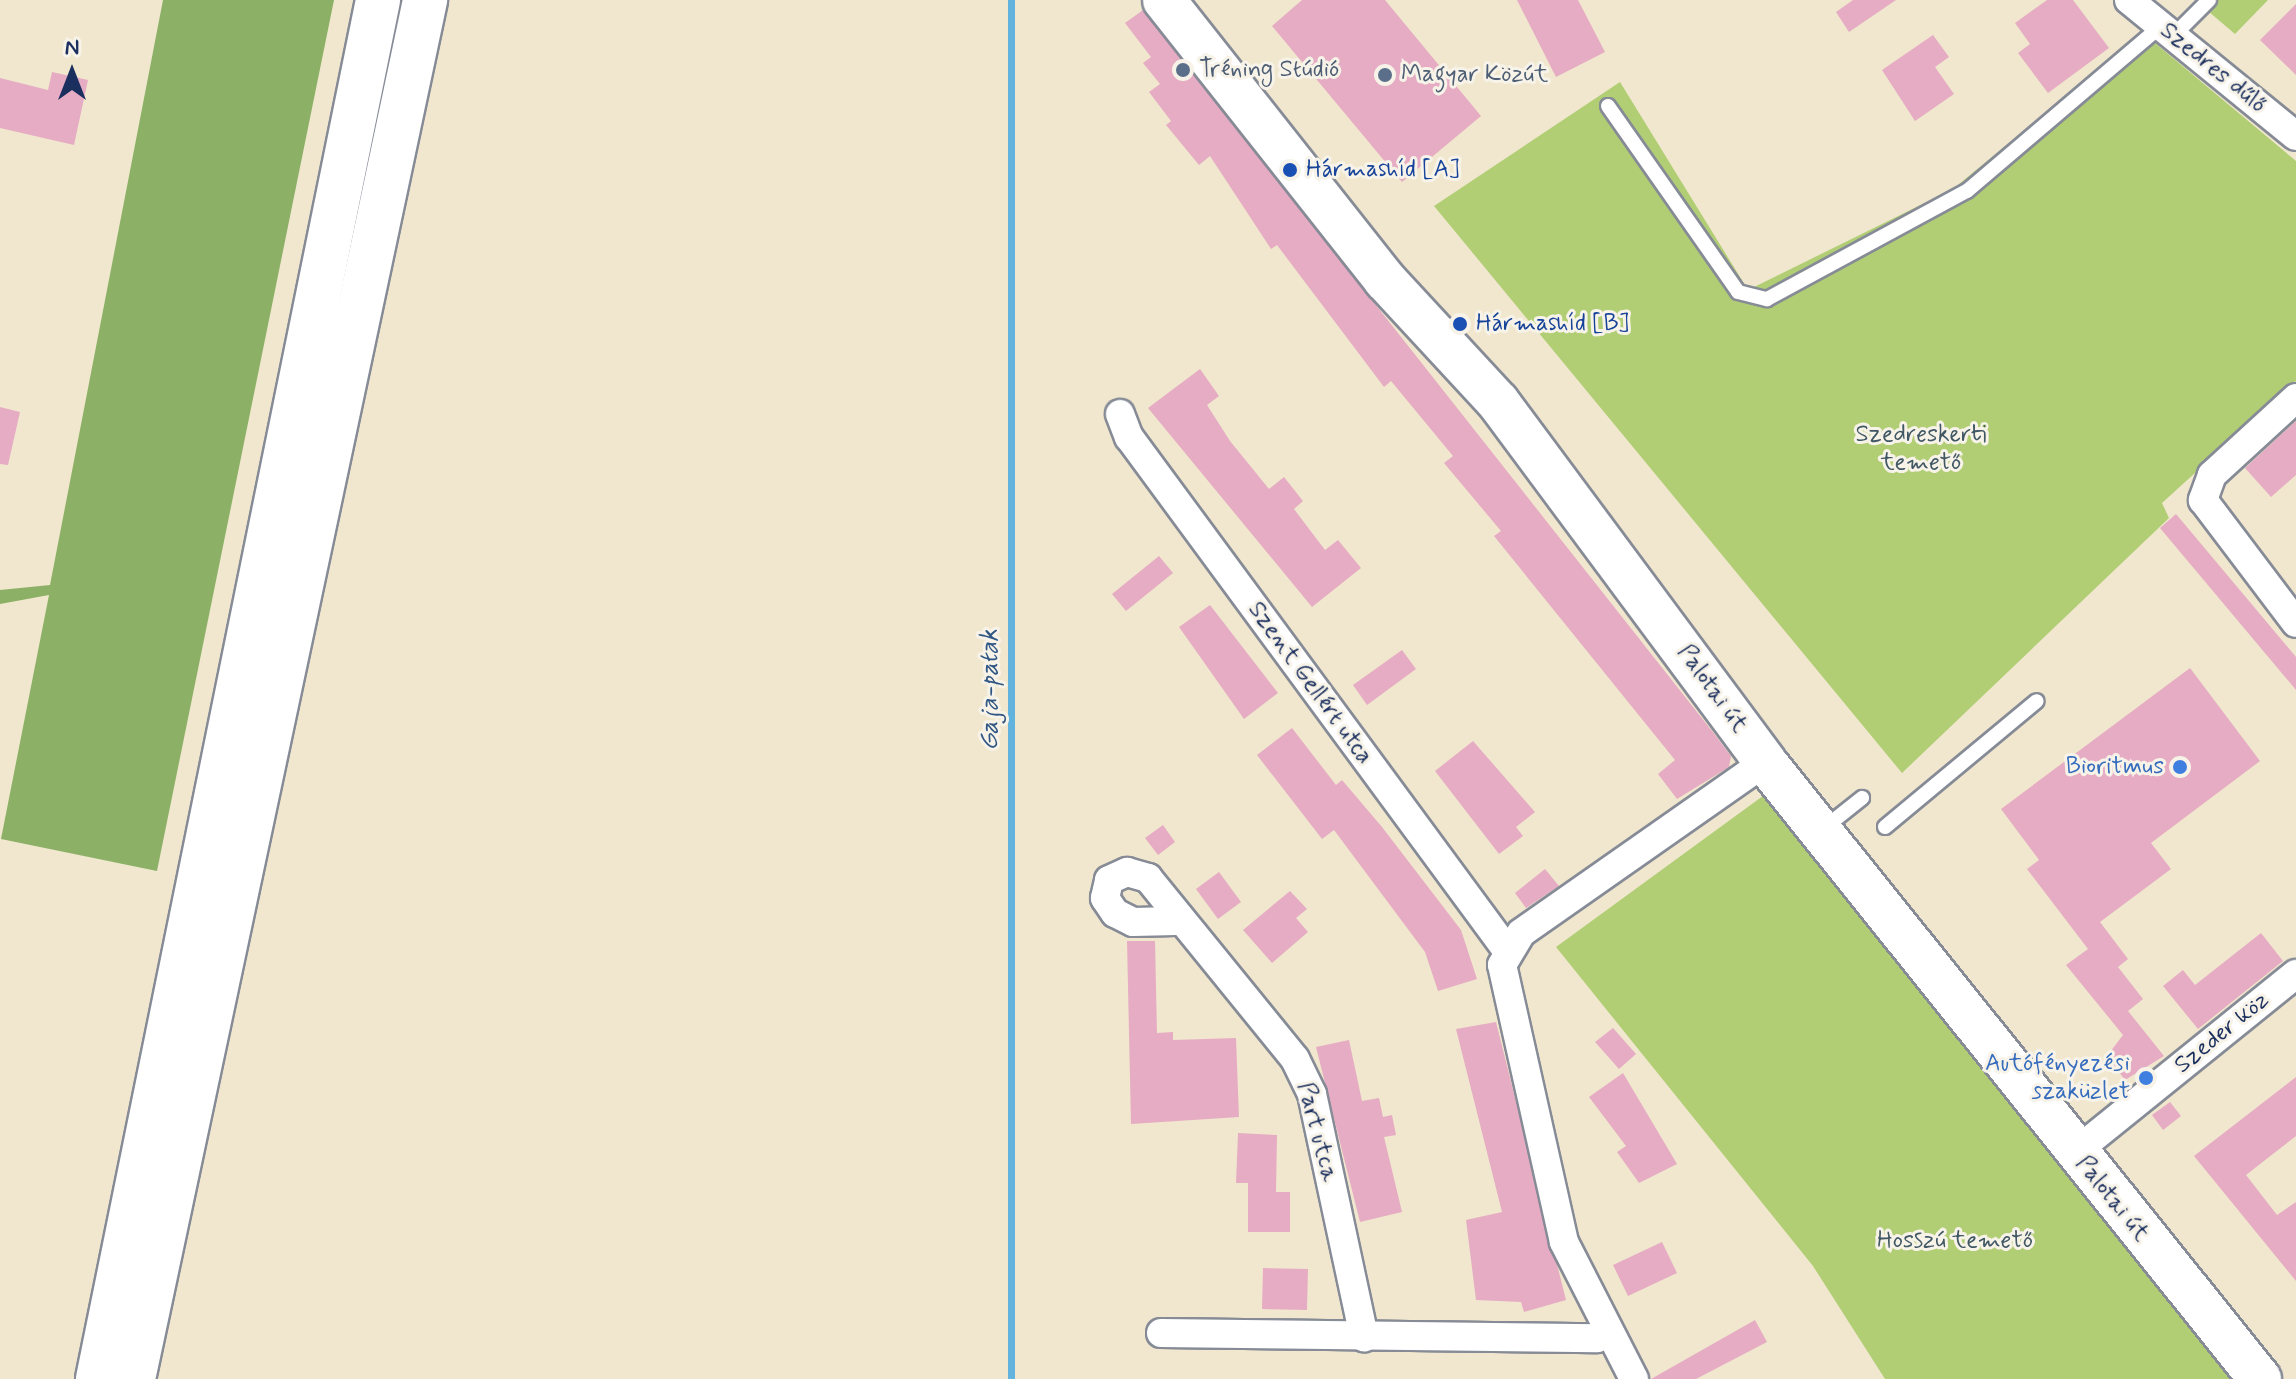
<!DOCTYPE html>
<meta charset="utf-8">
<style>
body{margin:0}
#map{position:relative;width:2296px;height:1379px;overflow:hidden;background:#f0e7ce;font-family:Mynerve,sans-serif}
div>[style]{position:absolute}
.green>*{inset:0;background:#b1ce75}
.forest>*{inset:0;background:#8cb166}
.stream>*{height:7px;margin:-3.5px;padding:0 3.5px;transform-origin:3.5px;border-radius:3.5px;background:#62b4de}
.building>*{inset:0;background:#e6acc3}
.roads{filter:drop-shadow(2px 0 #868b96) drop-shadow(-2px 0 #868b96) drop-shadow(0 2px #868b96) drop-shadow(0 -2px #868b96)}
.service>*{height:14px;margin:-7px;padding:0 7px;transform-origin:7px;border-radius:7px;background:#fff}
.minor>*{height:28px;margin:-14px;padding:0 14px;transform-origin:14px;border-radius:14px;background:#fff}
.secondary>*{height:42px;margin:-21px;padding:0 21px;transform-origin:21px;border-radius:21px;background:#fff}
.primary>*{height:44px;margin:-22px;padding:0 22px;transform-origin:22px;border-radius:22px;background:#fff}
.dots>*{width:22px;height:22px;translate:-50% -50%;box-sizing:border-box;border:4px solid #f7f3e8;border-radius:50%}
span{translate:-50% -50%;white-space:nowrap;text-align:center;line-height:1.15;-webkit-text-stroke:6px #f7f3e8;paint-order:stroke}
.street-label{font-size:24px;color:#1b2f5e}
.service-label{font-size:24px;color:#4e5e75}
.left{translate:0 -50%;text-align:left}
.transit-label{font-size:24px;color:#164399}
.park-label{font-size:24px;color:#405764}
.shop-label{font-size:24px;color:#366cbe}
.right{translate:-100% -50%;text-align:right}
.water-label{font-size:26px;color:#305784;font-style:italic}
.north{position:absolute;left:32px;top:32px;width:80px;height:80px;-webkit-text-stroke:6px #f7f3e8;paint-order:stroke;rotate:0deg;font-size:22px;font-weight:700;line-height:32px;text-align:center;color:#1b2f5e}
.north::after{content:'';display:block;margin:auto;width:28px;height:36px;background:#1b2f5e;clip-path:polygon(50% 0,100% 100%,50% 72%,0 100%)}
</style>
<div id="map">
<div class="green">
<i style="clip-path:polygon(2195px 0,2268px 0,2235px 34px)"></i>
<i style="clip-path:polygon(2143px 33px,2296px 161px,2296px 381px,2162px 503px,2169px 518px,1902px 773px,1434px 206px,1620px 82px,1748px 290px,1953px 189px)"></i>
<i style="clip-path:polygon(1767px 793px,2234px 1379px,1885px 1379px,1813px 1266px,1556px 947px)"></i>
</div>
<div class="forest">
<i style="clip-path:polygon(163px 0,334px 0,157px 871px,1px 839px,49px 595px,0 604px,0 590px,50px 585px)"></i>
</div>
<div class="stream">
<i style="left:1011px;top:0;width:1379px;rotate:90deg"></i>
</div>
<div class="building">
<i style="clip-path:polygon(1302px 0,1385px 0,1481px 116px,1402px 182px,1272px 26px)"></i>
<i style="clip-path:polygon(1517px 0,1578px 0,1605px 52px,1556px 77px)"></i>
<i style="clip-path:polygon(1853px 0,1896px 0,1849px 32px,1836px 12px)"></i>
<i style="clip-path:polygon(2047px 0,2073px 0,2109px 48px,2048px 93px,2018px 53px,2030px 44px,2015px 23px)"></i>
<i style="clip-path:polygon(2296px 4px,2296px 75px,2260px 40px)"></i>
<i style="clip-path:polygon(1143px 10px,1712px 731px,1731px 756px,1729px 767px,1677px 799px,1658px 774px,1675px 760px,1494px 536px,1501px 531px,1444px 463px,1453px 456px,1391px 381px,1384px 387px,1277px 245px,1271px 249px,1210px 156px,1199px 165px,1166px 125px,1171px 121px,1149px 92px,1160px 84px,1143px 63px,1151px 57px,1125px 23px)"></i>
<i style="clip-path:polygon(1933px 35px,1949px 57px,1935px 67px,1954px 94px,1915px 121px,1882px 70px)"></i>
<i style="clip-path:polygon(52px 72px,88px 80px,74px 145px,0 128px,0 78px,48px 90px)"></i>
<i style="clip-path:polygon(1200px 369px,1219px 396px,1207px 405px,1230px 441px,1269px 489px,1284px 477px,1303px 501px,1294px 509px,1325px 550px,1338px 540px,1361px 568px,1312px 607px,1148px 408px)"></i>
<i style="clip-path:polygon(0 407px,20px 412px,8px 465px,0 464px)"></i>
<i style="clip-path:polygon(2296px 421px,2296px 475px,2271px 497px,2245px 468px)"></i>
<i style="clip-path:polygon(2176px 514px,2296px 657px,2296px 690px,2160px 528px)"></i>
<i style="clip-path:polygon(1159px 556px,1173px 573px,1126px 611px,1112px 594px)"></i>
<i style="clip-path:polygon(1210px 605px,1278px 693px,1244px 719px,1179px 627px)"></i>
<i style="clip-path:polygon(1402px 650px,1416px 669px,1367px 705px,1353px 685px)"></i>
<i style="clip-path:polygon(2190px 668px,2260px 761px,2151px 843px,2171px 869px,2100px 922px,2128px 959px,2118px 967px,2143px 999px,2128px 1011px,2164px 1056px,2125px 1080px,2107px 1056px,2123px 1035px,2066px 965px,2088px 949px,2027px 869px,2039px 860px,2001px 809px)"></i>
<i style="clip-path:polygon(1292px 728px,1336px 785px,1342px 780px,1382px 827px,1461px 930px,1477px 979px,1438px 991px,1425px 952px,1334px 830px,1322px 839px,1257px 755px)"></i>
<i style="clip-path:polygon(1473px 741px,1535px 812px,1516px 827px,1523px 836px,1499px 854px,1435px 771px)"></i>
<i style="clip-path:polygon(1163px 825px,1175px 842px,1158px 855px,1145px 838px)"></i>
<i style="clip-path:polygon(1545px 869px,1559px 886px,1526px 908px,1515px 893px)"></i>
<i style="clip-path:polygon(1219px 872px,1241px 902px,1218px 919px,1196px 889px)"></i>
<i style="clip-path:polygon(1290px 891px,1307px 909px,1296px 918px,1308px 932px,1272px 963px,1243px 930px)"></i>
<i style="clip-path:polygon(2261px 933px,2283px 961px,2198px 1029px,2163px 986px,2183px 970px,2195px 985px)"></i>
<i style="clip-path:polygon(1127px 941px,1155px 941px,1157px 1033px,1173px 1032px,1173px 1040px,1236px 1038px,1239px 1117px,1131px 1124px)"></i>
<i style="clip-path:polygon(1496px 1022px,1566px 1300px,1524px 1312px,1521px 1302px,1476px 1300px,1466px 1220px,1502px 1212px,1456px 1029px)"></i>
<i style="clip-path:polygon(1613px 1028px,1636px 1054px,1619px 1069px,1595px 1042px)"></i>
<i style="clip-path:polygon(1349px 1040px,1362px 1101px,1379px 1098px,1383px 1117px,1392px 1115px,1396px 1135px,1384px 1137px,1402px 1212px,1360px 1222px,1316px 1047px)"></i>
<i style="clip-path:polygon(1623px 1073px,1677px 1164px,1639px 1183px,1617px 1152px,1626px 1146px,1589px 1097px)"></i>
<i style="clip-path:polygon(2296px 1077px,2296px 1136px,2246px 1175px,2277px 1215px,2296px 1202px,2296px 1281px,2194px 1156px)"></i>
<i style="clip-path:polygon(2170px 1102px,2181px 1116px,2163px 1130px,2152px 1115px)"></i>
<i style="clip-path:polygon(1238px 1133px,1277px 1135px,1276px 1192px,1290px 1192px,1290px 1232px,1248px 1232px,1248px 1183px,1236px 1183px)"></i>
<i style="clip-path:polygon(1662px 1242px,1677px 1273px,1628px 1296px,1613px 1265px)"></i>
<i style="clip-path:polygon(1263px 1268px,1308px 1269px,1307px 1310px,1262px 1309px)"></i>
<i style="clip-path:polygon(1755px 1320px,1767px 1342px,1696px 1379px,1651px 1379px)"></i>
</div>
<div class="roads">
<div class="service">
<i style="left:2173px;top:36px;width:51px;rotate:-45deg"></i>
<i style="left:1608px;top:106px;width:227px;rotate:55deg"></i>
<i style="left:1738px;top:292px;width:30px;rotate:14deg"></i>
<i style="left:1767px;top:299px;width:227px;rotate:-28.4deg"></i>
<i style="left:1967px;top:191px;width:255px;rotate:-40.4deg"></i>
<i style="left:1885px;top:827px;width:197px;rotate:-39.7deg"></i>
<i style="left:1823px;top:829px;width:50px;rotate:-38.5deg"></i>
</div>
<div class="minor">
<i style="left:2129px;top:0;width:215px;rotate:39.2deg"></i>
<i style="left:2296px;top:398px;width:114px;rotate:137.5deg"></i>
<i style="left:2212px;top:475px;width:27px;rotate:110deg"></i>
<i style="left:2203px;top:500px;width:154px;rotate:52.9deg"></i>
<i style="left:1120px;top:414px;width:25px;rotate:69deg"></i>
<i style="left:1129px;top:437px;width:636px;rotate:53.63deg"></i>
<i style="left:1176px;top:921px;width:43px;rotate:178.7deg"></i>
<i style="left:1133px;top:922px;width:20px;rotate:-153deg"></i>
<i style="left:1115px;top:913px;width:18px;rotate:-124deg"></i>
<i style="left:1105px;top:898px;width:18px;rotate:-77deg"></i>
<i style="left:1109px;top:880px;width:20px;rotate:-24deg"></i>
<i style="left:1127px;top:872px;width:22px;rotate:16deg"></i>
<i style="left:1148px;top:878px;width:233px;rotate:50.9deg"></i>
<i style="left:1295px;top:1059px;width:39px;rotate:64deg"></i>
<i style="left:1312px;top:1094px;width:249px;rotate:77.9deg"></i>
<i style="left:2074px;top:1153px;width:285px;rotate:-38.9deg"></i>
<i style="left:1161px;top:1333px;width:436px;rotate:0.7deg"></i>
<i style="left:1597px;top:1338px;width:11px;rotate:-38deg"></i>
<i style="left:1634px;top:1379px;width:154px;rotate:-117.1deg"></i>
<i style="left:1564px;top:1242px;width:284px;rotate:-102.6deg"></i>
<i style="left:1502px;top:965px;width:37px;rotate:-59deg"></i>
<i style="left:1521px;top:933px;width:298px;rotate:-35deg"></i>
</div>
<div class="secondary">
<i style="left:1164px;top:0;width:357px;rotate:51.7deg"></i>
<i style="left:1385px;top:280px;width:166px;rotate:47.2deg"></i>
<i style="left:1498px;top:402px;width:448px;rotate:53.4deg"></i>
<i style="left:1765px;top:762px;width:791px;rotate:51.26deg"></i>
</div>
<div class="primary">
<i style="left:98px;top:1379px;width:1407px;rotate:-78.52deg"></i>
<i style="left:133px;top:1379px;width:1410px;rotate:-78.04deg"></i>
</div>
</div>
<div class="dots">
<i style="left:1183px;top:70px;background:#5c6f8a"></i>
<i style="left:1385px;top:75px;background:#5c6f8a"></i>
<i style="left:1290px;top:170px;background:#1a4fb4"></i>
<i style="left:1460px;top:324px;background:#1a4fb4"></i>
<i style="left:2180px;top:767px;background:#3f7fe0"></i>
<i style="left:2146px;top:1078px;background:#3f7fe0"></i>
</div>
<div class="street-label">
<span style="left:2213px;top:68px;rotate:39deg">Szedres dűlő</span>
<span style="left:1310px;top:683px;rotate:54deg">Szent Gellért utca</span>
<span style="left:1712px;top:689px;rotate:54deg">Palotai út</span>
<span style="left:2222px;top:1033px;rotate:-39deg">Szeder köz</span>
<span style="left:1317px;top:1132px;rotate:75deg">Part utca</span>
<span style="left:2112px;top:1199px;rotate:51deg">Palotai út</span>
</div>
<div class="service-label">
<span class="left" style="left:1199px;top:70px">Tréning Stúdió</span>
<span class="left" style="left:1401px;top:75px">Magyar Közút</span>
</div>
<div class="transit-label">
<span class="left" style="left:1306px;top:170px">Hármashíd [A]</span>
<span class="left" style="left:1476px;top:324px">Hármashíd [B]</span>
</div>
<div class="park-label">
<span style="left:1921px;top:449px">Szedreskerti<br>temető</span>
<span style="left:1955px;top:1241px">Hosszú temető</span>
</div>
<div class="shop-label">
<span class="right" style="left:2164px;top:767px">Bioritmus</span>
<span class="right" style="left:2130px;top:1078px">Autófényezési<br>szaküzlet</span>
</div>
<div class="water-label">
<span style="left:991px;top:690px;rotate:-90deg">Gaja-patak</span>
</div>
<div class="north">N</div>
</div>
